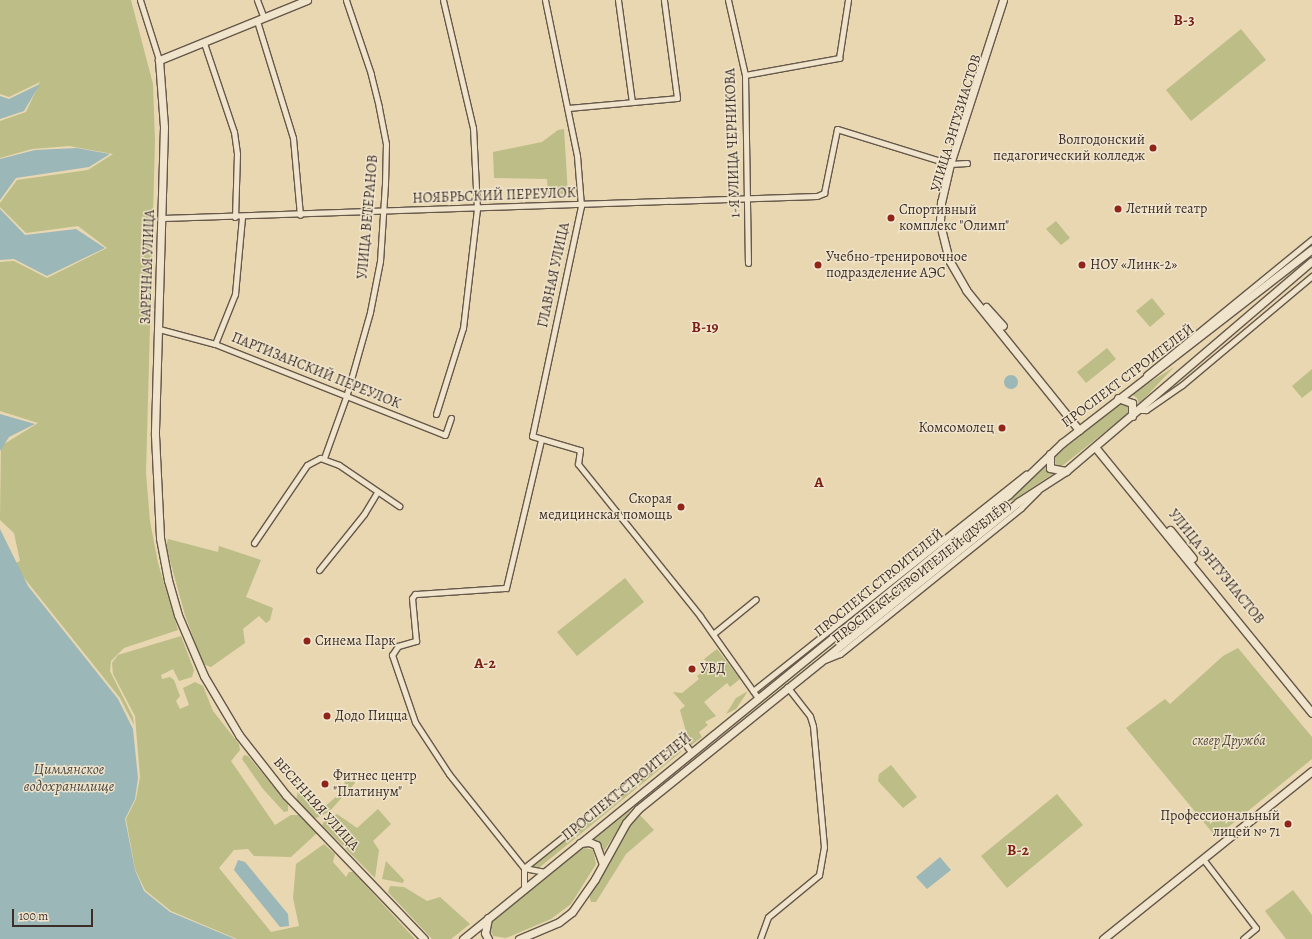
<!DOCTYPE html>
<meta charset="utf-8">
<style>
body{margin:0}
#map{position:relative;width:1312px;height:939px;overflow:hidden;background:#e8d7b1;font-family:Alegreya,serif}
div>[style]{position:absolute}
.green>*{inset:0;background:#bcbd87}
.water>*{inset:0;background:#9cb7b8}
.round{border-radius:50%}
.roads{filter:drop-shadow(1px 0 #66584a) drop-shadow(-1px 0 #66584a) drop-shadow(0 1px #66584a) drop-shadow(0 -1px #66584a)}
.street>*{height:5px;margin:-2.5px;padding:0 2.5px;transform-origin:2.5px;border-radius:2.5px;background:#f0e5cc}
.secondary>*{height:7px;margin:-3.5px;padding:0 3.5px;transform-origin:3.5px;border-radius:3.5px;background:#f0e5cc}
.dots>*{width:11px;height:11px;translate:-50% -50%;box-sizing:border-box;border:2px solid #f0e5cc;border-radius:50%}
span{translate:-50% -50%;white-space:nowrap;text-align:center;line-height:1.15;-webkit-text-stroke:3px #f0e5cc;paint-order:stroke}
.street-label{font-size:14px;color:#3b2d28}
.poi-label{font-size:14px;color:#3b2d28}
.right{translate:-100% -50%;text-align:right}
.left{translate:0 -50%;text-align:left}
.park-label{font-size:14px;color:#554a3b;font-style:italic}
.neighbourhood-label{font-size:15px;color:#7a1f14;font-weight:700}
.water-label{font-size:15px;color:#4e4945;font-style:italic}
.scale{position:absolute;left:12px;top:909px;width:81px;height:18px;box-sizing:border-box;border:2px solid #3b2d28;border-top:0;padding-left:5px;font-size:12px;line-height:14px;white-space:nowrap;color:#3b2d28;-webkit-text-stroke:3px #f0e5cc;paint-order:stroke}
</style>
<div id="map">
<div class="green">
<i style="clip-path:polygon(0 0,131px 0,153px 84px,155px 141px,146px 473px,150px 521px,158px 563px,178px 630px,124px 648px,111px 661px,110px 671px,133px 717px,134px 725px,120px 698px,13px 564px,20px 561px,14px 533px,0 520px,1px 446px,38px 423px,0 411px,0 262px,14px 261px,47px 278px,107px 248px,78px 226px,26px 233px,0 207px,0 203px,17px 180px,88px 170px,113px 154px,69px 146px,32px 149px,0 158px,0 121px,26px 112px,40px 82px,9px 97px,0 94px)"></i>
<i style="clip-path:polygon(1241px 29px,1266px 60px,1191px 121px,1166px 90px)"></i>
<i style="clip-path:polygon(564px 129px,568px 194px,548px 194px,547px 179px,494px 178px,493px 152px,542px 142px,558px 130px)"></i>
<i style="clip-path:polygon(1056px 221px,1070px 238px,1061px 245px,1046px 229px)"></i>
<i style="clip-path:polygon(1152px 298px,1165px 314px,1150px 327px,1136px 311px)"></i>
<i style="clip-path:polygon(1107px 348px,1116px 359px,1086px 383px,1077px 372px)"></i>
<i style="clip-path:polygon(1174px 367px,1139px 404px,1137px 398px,1131px 394px)"></i>
<i style="clip-path:polygon(1312px 369px,1312px 390px,1302px 398px,1292px 386px)"></i>
<i style="clip-path:polygon(1121px 403px,1129px 404px,1130px 412px,1062px 466px,1056px 465px,1054px 457px)"></i>
<i style="clip-path:polygon(1045px 464px,1054px 473px,1012px 501px,1010px 499px)"></i>
<i style="clip-path:polygon(168px 539px,218px 552px,219px 546px,261px 560px,246px 597px,273px 608px,270px 620px,266px 623px,259px 616px,243px 629px,245px 643px,211px 667px,203px 664px,185px 615px,166px 546px)"></i>
<i style="clip-path:polygon(625px 578px,644px 602px,577px 656px,557px 632px)"></i>
<i style="clip-path:polygon(181px 636px,194px 670px,192px 677px,179px 681px,173px 669px,161px 675px,162px 679px,170px 677px,174px 680px,180px 696px,176px 701px,180px 709px,189px 705px,183px 688px,195px 682px,203px 686px,213px 711px,239px 744px,240px 750px,231px 761px,275px 825px,291px 815px,299px 815px,317px 833px,291px 857px,254px 856px,248px 849px,234px 850px,219px 868px,271px 932px,299px 926px,293px 898px,296px 864px,324px 844px,335px 854px,333px 862px,346px 877px,349px 872px,353px 872px,415px 939px,237px 939px,171px 911px,145px 890px,135px 869px,126px 819px,136px 799px,140px 777px,135px 716px,113px 674px,112px 663px,118px 655px)"></i>
<i style="clip-path:polygon(1238px 648px,1312px 737px,1312px 759px,1216px 837px,1126px 728px,1165px 699px,1170px 704px,1223px 656px)"></i>
<i style="clip-path:polygon(717px 649px,740px 679px,730px 687px,727px 683px,704px 702px,716px 716px,705px 722px,708px 725px,699px 732px,702px 737px,690px 746px,680px 710px,685px 706px,673px 692px,682px 693px,699px 679px,697px 676px,710px 666px,704px 659px)"></i>
<i style="clip-path:polygon(748px 691px,736px 709px,726px 714px,736px 698px)"></i>
<i style="clip-path:polygon(680px 746px,681px 752px,540px 867px,533px 867px,532px 864px)"></i>
<i style="clip-path:polygon(244px 755px,248px 756px,288px 804px,288px 811px,284px 812px,263px 789px,242px 759px)"></i>
<i style="clip-path:polygon(891px 765px,917px 797px,903px 808px,878px 781px,879px 774px)"></i>
<i style="clip-path:polygon(344px 770px,355px 783px,329px 812px,314px 819px,296px 801px,298px 791px,314px 807px,322px 809px,345px 789px)"></i>
<i style="clip-path:polygon(1057px 794px,1083px 825px,1007px 888px,981px 856px)"></i>
<i style="clip-path:polygon(630px 806px,632px 808px,604px 851px,600px 843px,590px 838px)"></i>
<i style="clip-path:polygon(378px 809px,391px 824px,373px 841px,379px 850px,375px 878px,322px 825px,325px 820px,337px 814px,357px 828px)"></i>
<i style="clip-path:polygon(638px 813px,654px 830px,626px 854px,596px 902px,591px 902px,589px 895px,627px 825px)"></i>
<i style="clip-path:polygon(581px 847px,593px 850px,596px 864px,571px 904px,551px 919px,506px 938px,493px 936px,490px 929px,492px 921px)"></i>
<i style="clip-path:polygon(386px 861px,404px 880px,403px 883px,382px 879px)"></i>
<i style="clip-path:polygon(390px 886px,404px 887px,427px 901px,440px 897px,470px 924px,451px 939px,432px 939px,388px 892px)"></i>
<i style="clip-path:polygon(1293px 890px,1312px 915px,1312px 939px,1286px 939px,1265px 911px)"></i>
</div>
<div class="water">
<i style="clip-path:polygon(40px 84px,24px 111px,0 119px,0 96px,9px 99px)"></i>
<i style="clip-path:polygon(77px 148px,110px 154px,89px 167px,16px 178px,0 200px,0 159px,35px 150px)"></i>
<i style="clip-path:polygon(0 209px,25px 235px,76px 229px,105px 248px,47px 276px,14px 259px,0 260px)"></i>
<i class="round" style="left:1004px;top:375px;width:14px;height:14px"></i>
<i style="clip-path:polygon(0 414px,35px 424px,9px 437px,0 451px)"></i>
<i style="clip-path:polygon(0 529px,28px 586px,118px 699px,133px 729px,138px 778px,135px 799px,125px 819px,135px 870px,144px 891px,170px 912px,235px 939px,0 939px)"></i>
<i style="clip-path:polygon(940px 857px,951px 870px,927px 889px,916px 877px)"></i>
<i style="clip-path:polygon(238px 860px,245px 862px,288px 914px,289px 926px,280px 927px,234px 870px)"></i>
</div>
<div class="roads">
<div class="street">
<i style="left:140px;top:0;width:63px;rotate:72.4deg"></i>
<i style="left:257px;top:0;width:19px;rotate:69deg"></i>
<i style="left:545px;top:0;width:159px;rotate:78.4deg"></i>
<i style="left:577px;top:156px;width:50px;rotate:85.4deg"></i>
<i style="left:581px;top:206px;width:235px;rotate:102deg"></i>
<i style="left:532px;top:436px;width:50px;rotate:16.3deg"></i>
<i style="left:580px;top:450px;width:14px;rotate:98deg"></i>
<i style="left:578px;top:464px;width:195px;rotate:51.2deg"></i>
<i style="left:700px;top:616px;width:100px;rotate:54.7deg"></i>
<i style="left:618px;top:0;width:103px;rotate:82.2deg"></i>
<i style="left:728px;top:0;width:77px;rotate:77.2deg"></i>
<i style="left:745px;top:75px;width:188px;rotate:89.1deg"></i>
<i style="left:257px;top:21px;width:122px;rotate:72.9deg"></i>
<i style="left:293px;top:138px;width:77px;rotate:84.8deg"></i>
<i style="left:204px;top:43px;width:94px;rotate:71.4deg"></i>
<i style="left:234px;top:132px;width:22px;rotate:82deg"></i>
<i style="left:237px;top:154px;width:63px;rotate:91.8deg"></i>
<i style="left:745px;top:75px;width:96px;rotate:-10.3deg"></i>
<i style="left:839px;top:58px;width:59px;rotate:-81.2deg"></i>
<i style="left:568px;top:108px;width:109px;rotate:-5.2deg"></i>
<i style="left:677px;top:98px;width:99px;rotate:-97.6deg"></i>
<i style="left:163px;top:218px;width:654px;rotate:-1.93deg"></i>
<i style="left:817px;top:196px;width:8px;rotate:-23deg"></i>
<i style="left:824px;top:193px;width:65px;rotate:-78.5deg"></i>
<i style="left:837px;top:129px;width:118px;rotate:17.2deg"></i>
<i style="left:950px;top:164px;width:17px;rotate:-3deg"></i>
<i style="left:159px;top:329px;width:58px;rotate:15deg"></i>
<i style="left:215px;top:344px;width:247px;rotate:21.6deg"></i>
<i style="left:445px;top:435px;width:18px;rotate:-71deg"></i>
<i style="left:215px;top:344px;width:54px;rotate:-68.2deg"></i>
<i style="left:235px;top:294px;width:77px;rotate:-84.8deg"></i>
<i style="left:1146px;top:375px;width:215px;rotate:-39.3deg"></i>
<i style="left:1138px;top:410px;width:8px"></i>
<i style="left:1146px;top:410px;width:44px;rotate:-34.8deg"></i>
<i style="left:1182px;top:385px;width:170px;rotate:-40deg"></i>
<i style="left:436px;top:414px;width:90px;rotate:-72.6deg"></i>
<i style="left:463px;top:328px;width:120px;rotate:-83.3deg"></i>
<i style="left:477px;top:209px;width:81px;rotate:-92.8deg"></i>
<i style="left:473px;top:128px;width:131px;rotate:-103.2deg"></i>
<i style="left:324px;top:458px;width:65px;rotate:-70.2deg"></i>
<i style="left:346px;top:397px;width:88px;rotate:-74.2deg"></i>
<i style="left:370px;top:312px;width:52px;rotate:-78.9deg"></i>
<i style="left:380px;top:261px;width:77px;rotate:-86.3deg"></i>
<i style="left:385px;top:184px;width:40px;rotate:-88.6deg"></i>
<i style="left:386px;top:144px;width:38px;rotate:-101deg"></i>
<i style="left:379px;top:107px;width:34px;rotate:-104deg"></i>
<i style="left:371px;top:74px;width:78px;rotate:-108.7deg"></i>
<i style="left:254px;top:543px;width:94px;rotate:-55.8deg"></i>
<i style="left:307px;top:465px;width:15px;rotate:-28deg"></i>
<i style="left:320px;top:458px;width:20px;rotate:20deg"></i>
<i style="left:339px;top:465px;width:73px;rotate:34.3deg"></i>
<i style="left:319px;top:570px;width:72px;rotate:-51.2deg"></i>
<i style="left:364px;top:514px;width:26px;rotate:-59deg"></i>
<i style="left:713px;top:634px;width:55px;rotate:-39.1deg"></i>
<i style="left:825px;top:660px;width:16px;rotate:-22deg"></i>
<i style="left:840px;top:654px;width:233px;rotate:-38.9deg"></i>
<i style="left:1021px;top:508px;width:24px;rotate:-45deg"></i>
<i style="left:753px;top:691px;width:349px;rotate:-38.5deg"></i>
<i style="left:1203px;top:859px;width:87px;rotate:52.5deg"></i>
<i style="left:1256px;top:928px;width:17px;rotate:140deg"></i>
<i style="left:524px;top:868px;width:203px;rotate:-38.6deg"></i>
<i style="left:683px;top:741px;width:14px;rotate:54deg"></i>
<i style="left:524px;top:868px;width:20px;rotate:11deg"></i>
<i style="left:524px;top:888px;width:20px;rotate:-90deg"></i>
<i style="left:524px;top:868px;width:120px;rotate:-128.6deg"></i>
<i style="left:449px;top:774px;width:62px;rotate:-123.2deg"></i>
<i style="left:415px;top:722px;width:71px;rotate:-108.9deg"></i>
<i style="left:392px;top:655px;width:11px;rotate:-56deg"></i>
<i style="left:398px;top:646px;width:19px;rotate:-16deg"></i>
<i style="left:416px;top:641px;width:43px;rotate:-95.3deg"></i>
<i style="left:412px;top:598px;width:5px;rotate:-53deg"></i>
<i style="left:415px;top:594px;width:91px;rotate:-3.8deg"></i>
<i style="left:506px;top:588px;width:152px;rotate:-76.7deg"></i>
<i style="left:760px;top:939px;width:23px;rotate:-70deg"></i>
<i style="left:768px;top:917px;width:66px;rotate:-39.5deg"></i>
<i style="left:819px;top:875px;width:28px;rotate:-80deg"></i>
<i style="left:824px;top:847px;width:121px;rotate:-95.2deg"></i>
<i style="left:813px;top:726px;width:10px;rotate:-107deg"></i>
<i style="left:810px;top:716px;width:37px;rotate:-128deg"></i>
</div>
<div class="secondary">
<i style="left:307px;top:0;width:160px;rotate:157.9deg"></i>
<i style="left:159px;top:60px;width:67px;rotate:85.7deg"></i>
<i style="left:164px;top:127px;width:308px;rotate:91.7deg"></i>
<i style="left:155px;top:435px;width:103px;rotate:87.2deg"></i>
<i style="left:160px;top:538px;width:43px;rotate:79.2deg"></i>
<i style="left:168px;top:580px;width:36px;rotate:74deg"></i>
<i style="left:178px;top:615px;width:66px;rotate:66.9deg"></i>
<i style="left:204px;top:676px;width:69px;rotate:59.3deg"></i>
<i style="left:239px;top:735px;width:76px;rotate:51.9deg"></i>
<i style="left:286px;top:795px;width:199px;rotate:46.2deg"></i>
<i style="left:1003px;top:0;width:172px;rotate:107.9deg"></i>
<i style="left:950px;top:164px;width:39px;rotate:103deg"></i>
<i style="left:941px;top:202px;width:22px;rotate:93deg"></i>
<i style="left:940px;top:224px;width:37px;rotate:76deg"></i>
<i style="left:949px;top:260px;width:34px;rotate:60deg"></i>
<i style="left:966px;top:290px;width:180px;rotate:51.1deg"></i>
<i style="left:986px;top:307px;width:25px;rotate:48deg"></i>
<i style="left:1118px;top:398px;width:15px;rotate:20deg"></i>
<i style="left:1132px;top:403px;width:13px;rotate:90deg"></i>
<i style="left:1095px;top:447px;width:343px;rotate:50.8deg"></i>
<i style="left:1050px;top:454px;width:14px;rotate:90deg"></i>
<i style="left:1050px;top:468px;width:16px;rotate:11deg"></i>
<i style="left:1170px;top:530px;width:36px;rotate:51deg"></i>
<i style="left:580px;top:843px;width:9px;rotate:-6deg"></i>
<i style="left:589px;top:842px;width:8px;rotate:23deg"></i>
<i style="left:596px;top:845px;width:20px;rotate:70deg"></i>
<i style="left:488px;top:918px;width:15px;rotate:101deg"></i>
<i style="left:485px;top:933px;width:7px;rotate:63deg"></i>
<i style="left:463px;top:939px;width:704px;rotate:-39.18deg"></i>
<i style="left:1009px;top:494px;width:74px;rotate:-43.9deg"></i>
<i style="left:1062px;top:443px;width:316px;rotate:-37.8deg"></i>
<i style="left:519px;top:939px;width:43px;rotate:-23deg"></i>
<i style="left:559px;top:922px;width:16px;rotate:-38deg"></i>
<i style="left:572px;top:912px;width:40px;rotate:-55.1deg"></i>
<i style="left:595px;top:879px;width:64px;rotate:-61deg"></i>
<i style="left:626px;top:823px;width:18px;rotate:-49deg"></i>
<i style="left:638px;top:809px;width:489px;rotate:-38.9deg"></i>
<i style="left:1018px;top:502px;width:57px;rotate:-32.9deg"></i>
<i style="left:1066px;top:471px;width:323px;rotate:-40.5deg"></i>
<i style="left:1103px;top:939px;width:268px;rotate:-38.8deg"></i>
</div>
</div>
<div class="dots">
<i style="left:1153px;top:148px;background:#8f2418"></i>
<i style="left:1118px;top:209px;background:#8f2418"></i>
<i style="left:891px;top:218px;background:#8f2418"></i>
<i style="left:818px;top:265px;background:#8f2418"></i>
<i style="left:1082px;top:265px;background:#8f2418"></i>
<i style="left:1002px;top:428px;background:#8f2418"></i>
<i style="left:681px;top:507px;background:#8f2418"></i>
<i style="left:307px;top:641px;background:#8f2418"></i>
<i style="left:692px;top:669px;background:#8f2418"></i>
<i style="left:327px;top:716px;background:#8f2418"></i>
<i style="left:325px;top:784px;background:#8f2418"></i>
<i style="left:1288px;top:824px;background:#8f2418"></i>
</div>
<div class="street-label">
<span style="left:956px;top:123px;rotate:-73deg">УЛИЦА ЭНТУЗИАСТОВ</span>
<span style="left:733px;top:143px;rotate:-92deg">1-Я УЛИЦА ЧЕРНИКОВА</span>
<span style="left:494px;top:196px;rotate:-2deg">НОЯБРЬСКИЙ ПЕРЕУЛОК</span>
<span style="left:368px;top:217px;rotate:-85deg">УЛИЦА ВЕТЕРАНОВ</span>
<span style="left:148px;top:267px;rotate:-88deg">ЗАРЕЧНАЯ УЛИЦА</span>
<span style="left:554px;top:275px;rotate:-78deg">ГЛАВНАЯ УЛИЦА</span>
<span style="left:316px;top:371px;rotate:22deg">ПАРТИЗАНСКИЙ ПЕРЕУЛОК</span>
<span style="left:1128px;top:376px;rotate:-37deg">ПРОСПЕКТ СТРОИТЕЛЕЙ</span>
<span style="left:1216px;top:567px;rotate:51deg">УЛИЦА ЭНТУЗИАСТОВ</span>
<span style="left:922px;top:572px;rotate:-38deg">ПРОСПЕКТ СТРОИТЕЛЕЙ (ДУБЛЁР)</span>
<span style="left:879px;top:583px;rotate:-39deg">ПРОСПЕКТ СТРОИТЕЛЕЙ</span>
<span style="left:627px;top:787px;rotate:-39deg">ПРОСПЕКТ СТРОИТЕЛЕЙ</span>
<span style="left:316px;top:804px;rotate:48deg">ВЕСЕННЯЯ УЛИЦА</span>
</div>
<div class="poi-label">
<span class="right" style="left:1145px;top:148px">Волгодонский<br>педагогический колледж</span>
<span class="left" style="left:1126px;top:209px">Летний театр</span>
<span class="left" style="left:899px;top:218px">Спортивный<br>комплекс "Олимп"</span>
<span class="left" style="left:826px;top:265px">Учебно-тренировочное<br>подразделение АЭС</span>
<span class="left" style="left:1090px;top:265px">НОУ «Линк-2»</span>
<span class="right" style="left:994px;top:428px">Комсомолец</span>
<span class="right" style="left:672px;top:507px">Скорая<br>медицинская помощь</span>
<span class="left" style="left:315px;top:641px">Синема Парк</span>
<span class="left" style="left:700px;top:669px">УВД</span>
<span class="left" style="left:335px;top:716px">Додо Пицца</span>
<span class="left" style="left:333px;top:784px">Фитнес центр<br>"Платинум"</span>
<span class="right" style="left:1280px;top:824px">Профессиональный<br>лицей № 71</span>
</div>
<div class="park-label">
<span style="left:1229px;top:741px">сквер Дружба</span>
</div>
<div class="neighbourhood-label">
<span style="left:1184px;top:21px">В-3</span>
<span style="left:705px;top:328px">В-19</span>
<span style="left:819px;top:483px">А</span>
<span style="left:485px;top:664px">А-2</span>
<span style="left:1018px;top:851px">В-2</span>
</div>
<div class="water-label">
<span style="left:69px;top:778px">Цимлянское<br>водохранилище</span>
</div>
<div class="scale">100 m</div>
</div>
